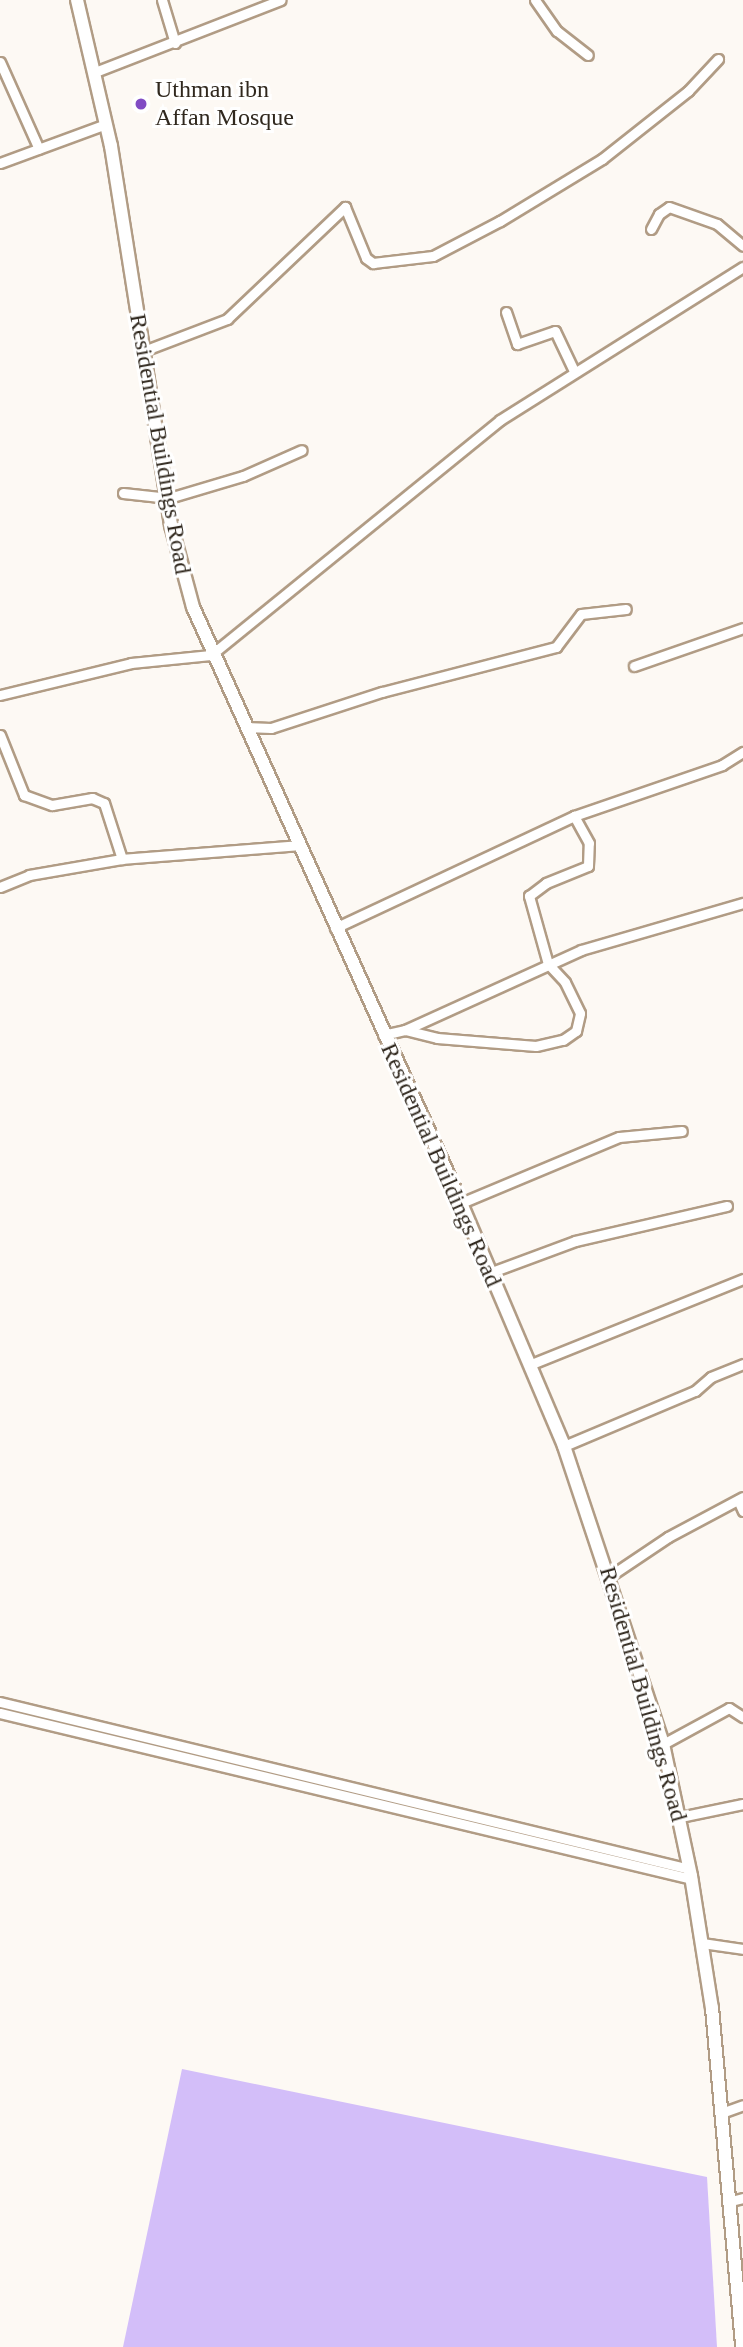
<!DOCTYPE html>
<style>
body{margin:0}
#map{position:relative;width:743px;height:2347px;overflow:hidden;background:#fdf9f4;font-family:"Times New Roman",serif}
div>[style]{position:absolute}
.green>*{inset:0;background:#d3bef9}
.roads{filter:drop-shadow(2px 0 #b19c85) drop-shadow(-2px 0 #b19c85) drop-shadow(0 2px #b19c85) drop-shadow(0 -2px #b19c85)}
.minor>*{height:9px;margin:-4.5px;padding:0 4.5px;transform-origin:4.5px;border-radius:4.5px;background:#fff}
.secondary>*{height:12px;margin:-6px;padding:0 6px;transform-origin:6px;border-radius:6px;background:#fff}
.dots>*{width:19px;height:19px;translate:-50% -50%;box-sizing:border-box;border:4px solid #fff;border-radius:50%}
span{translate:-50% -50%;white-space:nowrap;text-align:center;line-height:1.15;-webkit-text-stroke:6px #fff;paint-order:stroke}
.poi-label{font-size:24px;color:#30281e}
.left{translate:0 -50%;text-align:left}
.street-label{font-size:24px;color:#30281e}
</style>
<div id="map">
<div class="green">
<i style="clip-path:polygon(182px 2069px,707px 2177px,717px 2347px,123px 2347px)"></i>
</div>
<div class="roads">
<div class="minor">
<i style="left:162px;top:0;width:45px;rotate:73.2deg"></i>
<i style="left:535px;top:0;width:38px;rotate:55deg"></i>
<i style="left:557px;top:31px;width:39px;rotate:38deg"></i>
<i style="left:0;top:62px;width:95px;rotate:65.9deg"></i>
<i style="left:95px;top:72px;width:199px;rotate:-21.2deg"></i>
<i style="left:0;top:163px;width:113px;rotate:-20.2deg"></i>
<i style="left:651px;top:229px;width:17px;rotate:-62deg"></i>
<i style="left:659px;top:214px;width:12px;rotate:-35deg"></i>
<i style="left:669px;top:207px;width:51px;rotate:19.5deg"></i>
<i style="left:717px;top:224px;width:34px;rotate:40deg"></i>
<i style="left:506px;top:312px;width:34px;rotate:71deg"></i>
<i style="left:517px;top:344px;width:40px;rotate:-18.9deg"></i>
<i style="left:555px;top:331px;width:44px;rotate:64.6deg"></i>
<i style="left:146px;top:350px;width:87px;rotate:-20.9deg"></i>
<i style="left:227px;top:319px;width:163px;rotate:-43.5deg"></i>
<i style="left:345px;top:207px;width:55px;rotate:67.6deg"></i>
<i style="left:366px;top:258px;width:9px;rotate:36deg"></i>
<i style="left:373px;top:263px;width:60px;rotate:-6.7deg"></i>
<i style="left:433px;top:256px;width:76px;rotate:-27.6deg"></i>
<i style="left:500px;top:221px;width:119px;rotate:-31.3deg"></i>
<i style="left:602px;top:159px;width:110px;rotate:-38.3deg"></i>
<i style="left:688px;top:91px;width:44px;rotate:-46.8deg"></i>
<i style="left:123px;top:493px;width:46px;rotate:6.2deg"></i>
<i style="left:169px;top:498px;width:77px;rotate:-16.6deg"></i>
<i style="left:243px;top:476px;width:64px;rotate:-23.8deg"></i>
<i style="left:634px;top:666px;width:115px;rotate:-19.2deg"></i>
<i style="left:0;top:695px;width:135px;rotate:-13.7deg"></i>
<i style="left:131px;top:663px;width:80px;rotate:-5.7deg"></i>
<i style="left:211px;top:655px;width:372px;rotate:-39.1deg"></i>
<i style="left:500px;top:420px;width:287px;rotate:-32.2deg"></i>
<i style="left:245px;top:727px;width:26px;rotate:2deg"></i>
<i style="left:271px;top:728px;width:117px;rotate:-18deg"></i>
<i style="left:382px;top:692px;width:180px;rotate:-14.5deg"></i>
<i style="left:556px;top:647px;width:41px;rotate:-52.9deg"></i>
<i style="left:581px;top:614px;width:45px;rotate:-6.3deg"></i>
<i style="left:0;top:735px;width:65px;rotate:68.2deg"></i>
<i style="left:24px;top:795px;width:30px;rotate:20deg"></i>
<i style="left:52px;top:805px;width:41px;rotate:-9.9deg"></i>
<i style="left:92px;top:798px;width:13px;rotate:23deg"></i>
<i style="left:104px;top:803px;width:59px;rotate:72.2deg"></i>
<i style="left:0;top:887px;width:31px;rotate:-22deg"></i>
<i style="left:29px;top:875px;width:94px;rotate:-9.8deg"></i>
<i style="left:122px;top:859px;width:178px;rotate:-4.5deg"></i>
<i style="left:335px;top:928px;width:264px;rotate:-25.1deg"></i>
<i style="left:574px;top:816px;width:157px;rotate:-19deg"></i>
<i style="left:722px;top:765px;width:25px;rotate:-32deg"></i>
<i style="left:405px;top:1030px;width:33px;rotate:14deg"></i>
<i style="left:437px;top:1038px;width:99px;rotate:4.6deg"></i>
<i style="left:536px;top:1046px;width:28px;rotate:-13deg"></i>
<i style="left:563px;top:1040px;width:16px;rotate:-35deg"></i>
<i style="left:576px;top:1031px;width:18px;rotate:-77deg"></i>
<i style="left:580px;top:1013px;width:34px;rotate:-116deg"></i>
<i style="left:565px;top:982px;width:25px;rotate:-133deg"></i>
<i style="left:548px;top:964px;width:71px;rotate:-105.6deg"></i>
<i style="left:529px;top:896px;width:21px;rotate:-37deg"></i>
<i style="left:546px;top:883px;width:45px;rotate:-22deg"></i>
<i style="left:588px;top:866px;width:23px;rotate:-88deg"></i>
<i style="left:589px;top:843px;width:31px;rotate:-119deg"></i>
<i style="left:383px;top:1035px;width:23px;rotate:-13deg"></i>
<i style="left:405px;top:1030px;width:193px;rotate:-24.4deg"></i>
<i style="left:581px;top:950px;width:169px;rotate:-16.2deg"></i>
<i style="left:461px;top:1203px;width:171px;rotate:-22.7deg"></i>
<i style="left:619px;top:1137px;width:63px;rotate:-5.4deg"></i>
<i style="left:489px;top:1273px;width:92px;rotate:-20.4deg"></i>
<i style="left:575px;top:1241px;width:156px;rotate:-13deg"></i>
<i style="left:529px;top:1365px;width:231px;rotate:-21.9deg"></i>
<i style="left:564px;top:1446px;width:142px;rotate:-22.8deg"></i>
<i style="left:695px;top:1391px;width:21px;rotate:-41deg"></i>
<i style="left:711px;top:1377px;width:35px;rotate:-22deg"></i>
<i style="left:738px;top:1500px;width:12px;rotate:66deg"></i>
<i style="left:610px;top:1576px;width:70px;rotate:-33.9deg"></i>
<i style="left:668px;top:1537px;width:85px;rotate:-28.1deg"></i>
<i style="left:0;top:1702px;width:710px;rotate:13.61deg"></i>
<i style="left:0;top:1713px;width:712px;rotate:13.49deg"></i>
<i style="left:663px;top:1744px;width:75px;rotate:-28.6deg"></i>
<i style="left:729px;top:1708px;width:17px;rotate:33deg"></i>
<i style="left:680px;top:1817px;width:64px;rotate:-11.7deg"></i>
<i style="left:702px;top:1943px;width:41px;rotate:8.3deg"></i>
<i style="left:724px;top:2112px;width:20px;rotate:-20deg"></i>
<i style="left:731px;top:2201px;width:12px;rotate:-14deg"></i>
</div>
<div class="secondary">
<i style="left:77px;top:0;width:150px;rotate:76.9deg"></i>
<i style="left:111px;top:146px;width:384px;rotate:81deg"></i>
<i style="left:171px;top:525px;width:85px;rotate:75deg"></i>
<i style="left:193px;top:607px;width:653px;rotate:65.79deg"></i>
<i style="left:461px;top:1203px;width:264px;rotate:67deg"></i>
<i style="left:564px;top:1446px;width:314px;rotate:71.6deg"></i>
<i style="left:663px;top:1744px;width:135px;rotate:78deg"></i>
<i style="left:691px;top:1876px;width:134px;rotate:81deg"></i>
<i style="left:712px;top:2008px;width:340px;rotate:84.9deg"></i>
</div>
</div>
<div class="dots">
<i style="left:141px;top:104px;background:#814cc4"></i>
</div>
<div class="poi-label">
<span class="left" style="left:155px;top:104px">Uthman ibn<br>Affan Mosque</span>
</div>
<div class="street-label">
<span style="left:160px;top:444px;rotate:80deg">Residential Buildings Road</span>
<span style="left:441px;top:1165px;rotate:66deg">Residential Buildings Road</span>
<span style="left:643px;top:1694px;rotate:74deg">Residential Buildings Road</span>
</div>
</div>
